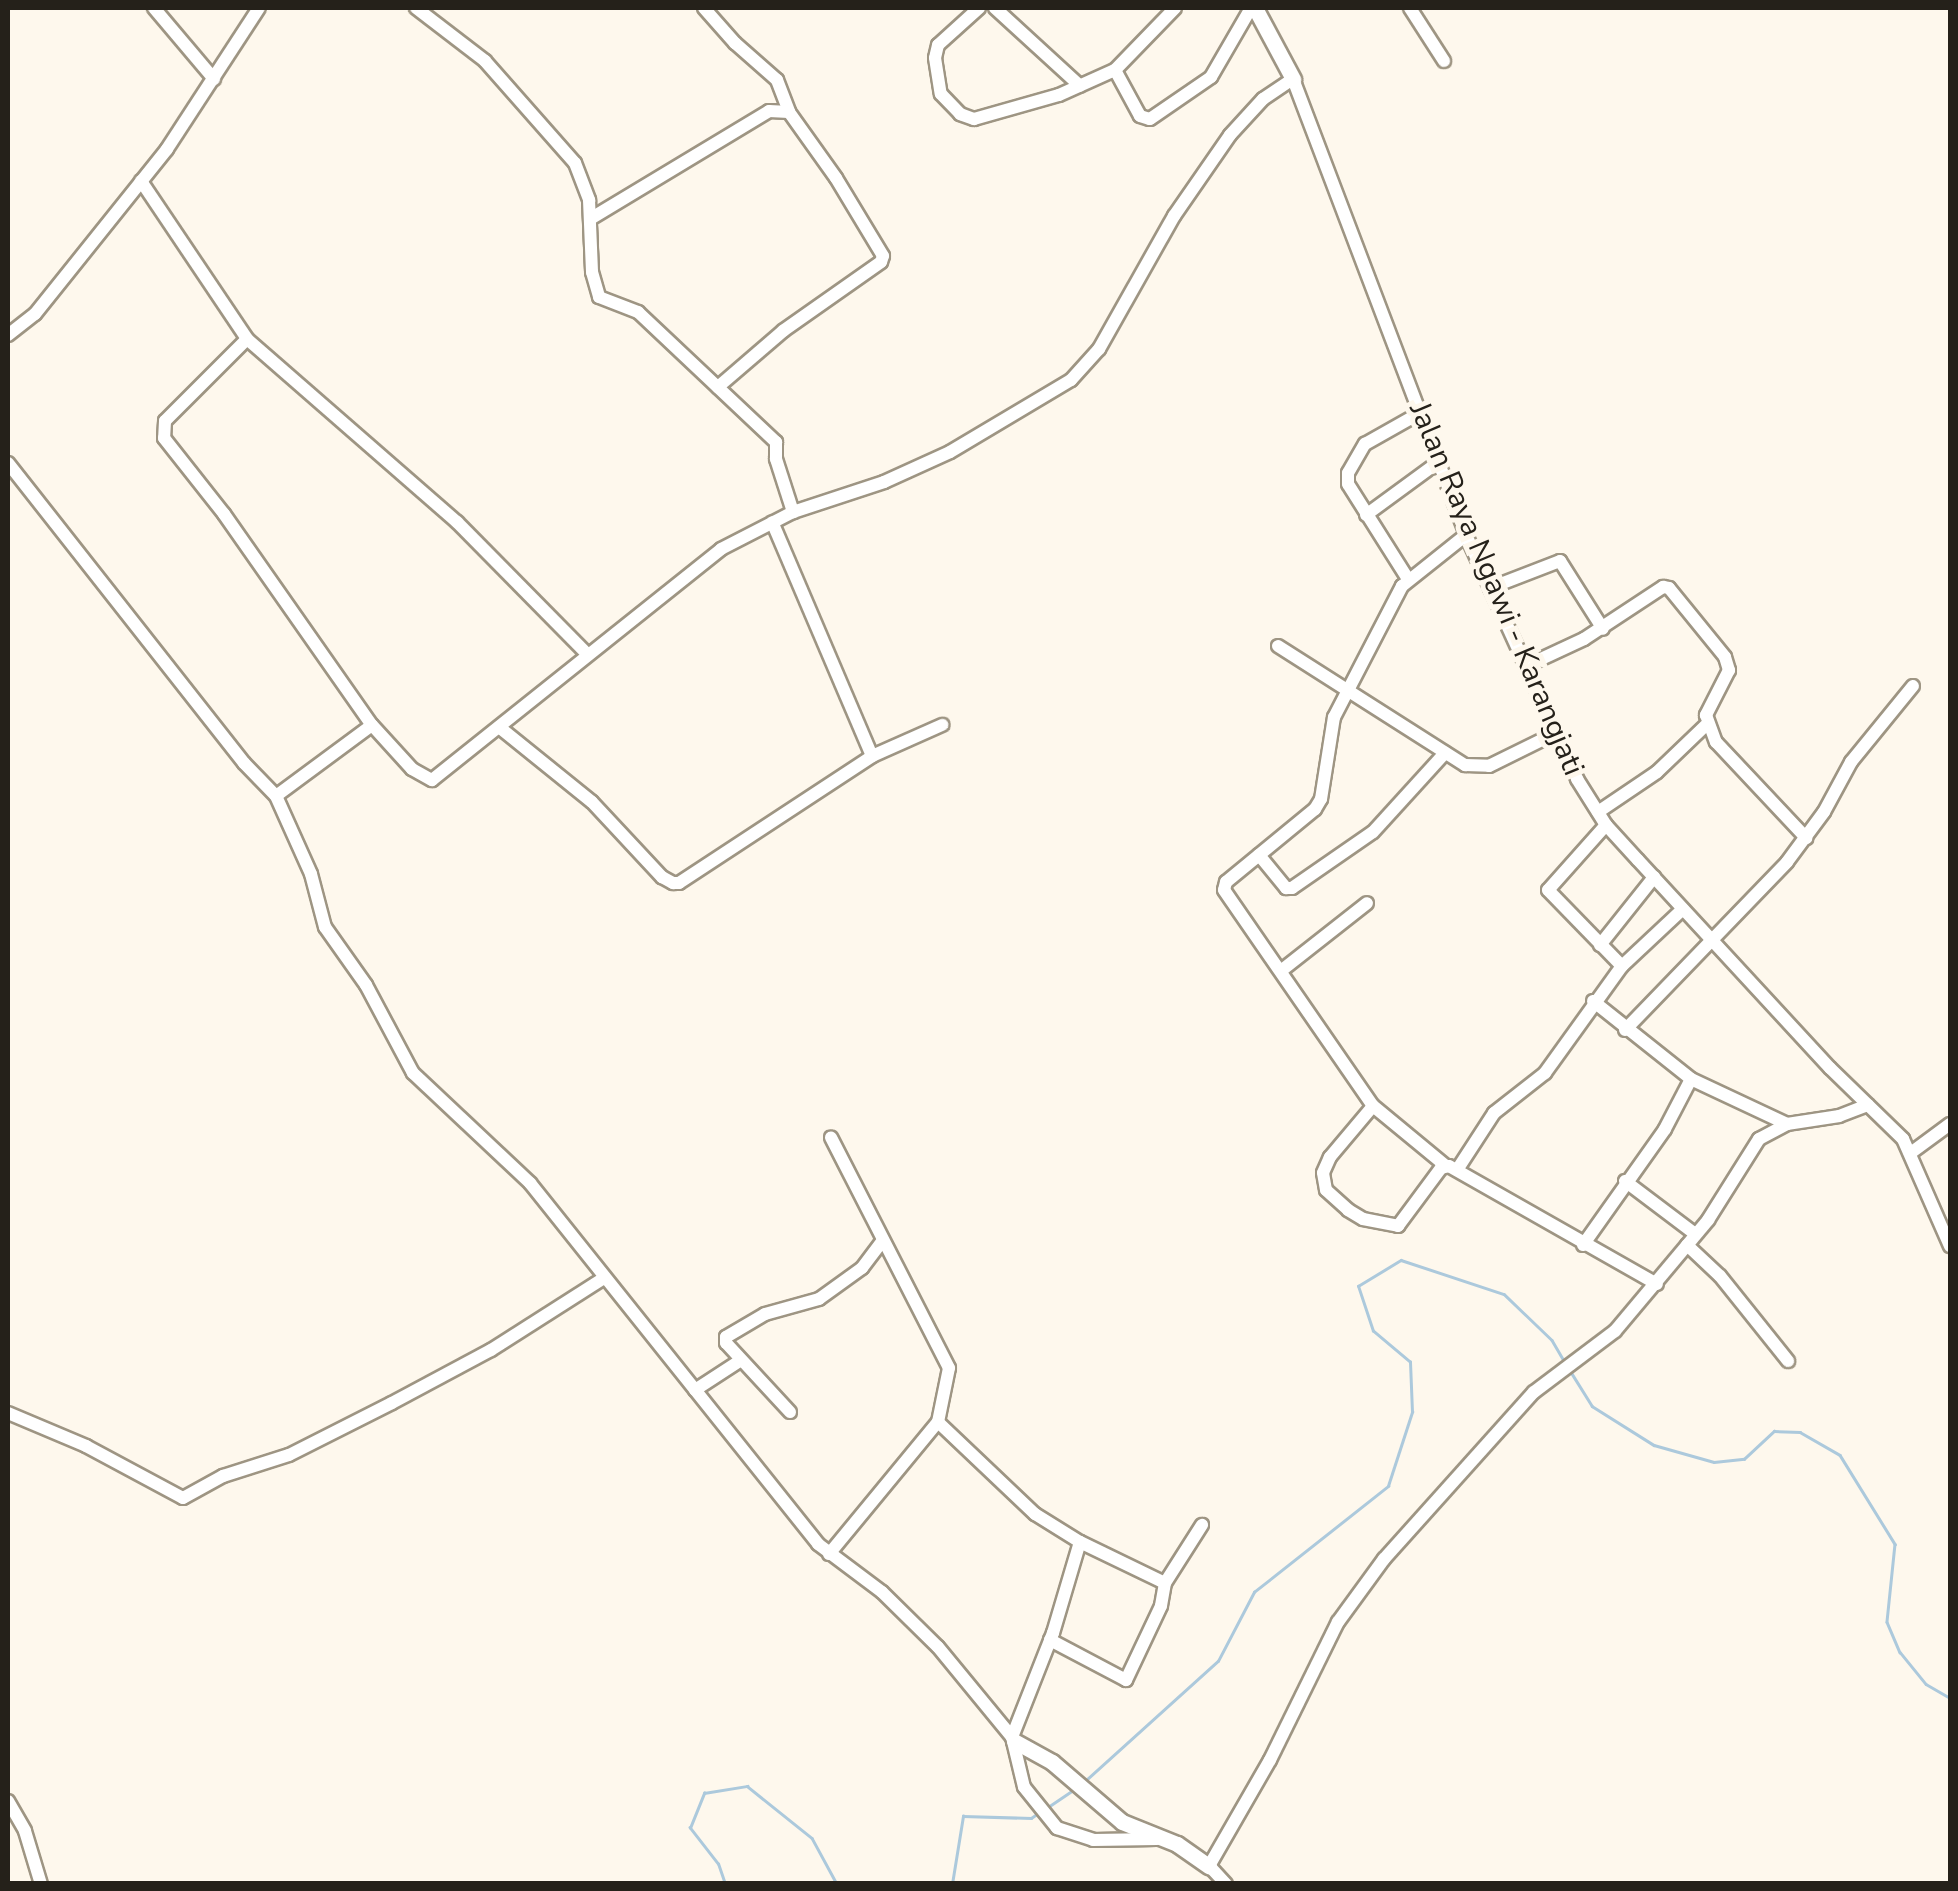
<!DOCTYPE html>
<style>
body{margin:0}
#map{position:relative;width:1958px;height:1891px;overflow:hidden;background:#fef8ed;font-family:"Nunito Sans",sans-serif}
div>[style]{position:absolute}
.stream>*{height:2.5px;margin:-1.25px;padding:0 1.25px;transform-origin:1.25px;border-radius:1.25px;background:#acc9dc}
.roads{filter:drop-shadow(2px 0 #9e9583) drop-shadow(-2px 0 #9e9583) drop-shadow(0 2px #9e9583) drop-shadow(0 -2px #9e9583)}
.minor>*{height:12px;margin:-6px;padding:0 6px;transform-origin:6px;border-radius:6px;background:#fff}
.major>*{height:15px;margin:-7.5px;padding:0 7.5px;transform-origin:7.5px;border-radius:7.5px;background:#fff}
span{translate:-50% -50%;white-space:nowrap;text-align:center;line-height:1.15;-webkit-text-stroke:10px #fef8ed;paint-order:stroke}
.street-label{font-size:30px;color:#25211a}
.frame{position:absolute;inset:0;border:10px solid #25211a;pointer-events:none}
</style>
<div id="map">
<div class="stream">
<i style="left:1571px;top:1372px;width:40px;rotate:58deg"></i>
<i style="left:1592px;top:1406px;width:73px;rotate:32.2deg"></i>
<i style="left:1654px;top:1445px;width:62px;rotate:15.8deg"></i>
<i style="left:1714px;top:1462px;width:30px;rotate:-6deg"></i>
<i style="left:1744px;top:1459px;width:41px;rotate:-43deg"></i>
<i style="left:1774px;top:1431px;width:26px;rotate:2deg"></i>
<i style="left:1800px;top:1432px;width:46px;rotate:29.9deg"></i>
<i style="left:1840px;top:1455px;width:105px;rotate:58.3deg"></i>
<i style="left:1895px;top:1544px;width:78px;rotate:95.9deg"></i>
<i style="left:1887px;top:1622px;width:33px;rotate:67deg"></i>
<i style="left:1900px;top:1652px;width:41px;rotate:50.9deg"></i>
<i style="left:1926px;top:1684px;width:28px;rotate:30deg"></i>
<i style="left:1085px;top:1781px;width:179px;rotate:-42.1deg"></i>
<i style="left:1218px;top:1661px;width:78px;rotate:-62.4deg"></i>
<i style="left:1254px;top:1592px;width:171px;rotate:-38.3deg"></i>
<i style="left:1388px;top:1486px;width:78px;rotate:-72deg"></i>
<i style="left:1412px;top:1412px;width:50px;rotate:-92.3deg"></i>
<i style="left:1410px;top:1362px;width:48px;rotate:-140deg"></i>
<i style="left:1373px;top:1331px;width:47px;rotate:-108.4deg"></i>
<i style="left:1358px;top:1286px;width:50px;rotate:-31.2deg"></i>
<i style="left:1401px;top:1260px;width:108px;rotate:18.3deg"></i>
<i style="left:1504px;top:1294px;width:66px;rotate:43.8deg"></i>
<i style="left:1552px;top:1340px;width:24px;rotate:60deg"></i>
<i style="left:1048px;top:1807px;width:32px;rotate:-34deg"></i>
<i style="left:725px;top:1884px;width:21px;rotate:-109deg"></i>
<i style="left:718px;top:1864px;width:46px;rotate:-127.9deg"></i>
<i style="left:690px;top:1828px;width:38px;rotate:-68deg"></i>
<i style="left:704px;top:1793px;width:44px;rotate:-9.2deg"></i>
<i style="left:747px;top:1786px;width:83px;rotate:38.7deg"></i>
<i style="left:812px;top:1838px;width:52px;rotate:61.5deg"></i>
<i style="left:952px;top:1884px;width:69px;rotate:-80.8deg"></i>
<i style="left:963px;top:1816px;width:68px;rotate:1.7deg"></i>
<i style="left:1031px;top:1818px;width:7px;rotate:-34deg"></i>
</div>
<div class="roads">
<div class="minor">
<i style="left:154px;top:8px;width:93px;rotate:49.8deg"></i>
<i style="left:416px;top:8px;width:87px;rotate:37.5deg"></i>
<i style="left:485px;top:61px;width:136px;rotate:48.6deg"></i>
<i style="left:575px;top:163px;width:40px;rotate:69deg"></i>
<i style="left:589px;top:200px;width:72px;rotate:87.6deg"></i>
<i style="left:592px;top:272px;width:26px;rotate:74deg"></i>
<i style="left:599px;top:297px;width:42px;rotate:21deg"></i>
<i style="left:638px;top:312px;width:190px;rotate:43.3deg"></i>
<i style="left:776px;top:442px;width:17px;rotate:90deg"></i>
<i style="left:776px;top:459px;width:56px;rotate:72.2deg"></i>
<i style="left:704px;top:8px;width:47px;rotate:48.5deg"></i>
<i style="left:735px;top:43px;width:56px;rotate:41.4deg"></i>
<i style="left:777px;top:80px;width:34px;rotate:69deg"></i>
<i style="left:979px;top:8px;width:55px;rotate:137.9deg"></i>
<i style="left:938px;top:45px;width:13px;rotate:103deg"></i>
<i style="left:935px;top:58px;width:36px;rotate:81deg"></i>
<i style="left:941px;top:94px;width:28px;rotate:46deg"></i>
<i style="left:960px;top:114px;width:15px;rotate:20deg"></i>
<i style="left:974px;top:119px;width:88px;rotate:-15.8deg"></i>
<i style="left:1059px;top:95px;width:61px;rotate:-24.1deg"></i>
<i style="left:1115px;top:70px;width:86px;rotate:-45.9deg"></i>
<i style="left:995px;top:8px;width:115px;rotate:42.5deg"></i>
<i style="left:1410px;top:8px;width:63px;rotate:57.3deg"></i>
<i style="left:1115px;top:70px;width:52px;rotate:61.5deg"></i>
<i style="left:1140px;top:116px;width:10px;rotate:17deg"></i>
<i style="left:1150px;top:119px;width:74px;rotate:-34.5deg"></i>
<i style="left:1211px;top:77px;width:80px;rotate:-59.9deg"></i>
<i style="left:141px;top:181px;width:190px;rotate:56.1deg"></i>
<i style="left:247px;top:339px;width:279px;rotate:41.1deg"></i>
<i style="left:457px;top:522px;width:185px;rotate:45.4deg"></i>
<i style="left:590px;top:219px;width:209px;rotate:-31.1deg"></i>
<i style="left:769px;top:111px;width:20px;rotate:3deg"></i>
<i style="left:789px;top:112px;width:81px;rotate:54.5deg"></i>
<i style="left:836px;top:178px;width:91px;rotate:58.9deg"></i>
<i style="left:883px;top:256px;width:6px;rotate:108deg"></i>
<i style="left:881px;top:262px;width:120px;rotate:144.9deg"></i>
<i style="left:783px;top:331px;width:86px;rotate:139.3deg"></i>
<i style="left:8px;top:335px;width:34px;rotate:-38deg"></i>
<i style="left:35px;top:314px;width:211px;rotate:-51.3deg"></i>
<i style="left:167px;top:149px;width:168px;rotate:-56.9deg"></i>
<i style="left:247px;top:339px;width:116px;rotate:135deg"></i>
<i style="left:165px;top:421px;width:17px;rotate:93deg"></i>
<i style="left:164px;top:438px;width:97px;rotate:51.7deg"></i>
<i style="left:224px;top:514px;width:258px;rotate:55deg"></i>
<i style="left:372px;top:725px;width:59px;rotate:47.7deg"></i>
<i style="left:412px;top:769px;width:23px;rotate:29deg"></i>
<i style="left:432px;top:780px;width:370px;rotate:-38.6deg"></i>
<i style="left:721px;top:549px;width:81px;rotate:-27.2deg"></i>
<i style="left:793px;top:512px;width:96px;rotate:-18.2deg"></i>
<i style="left:884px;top:482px;width:72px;rotate:-24.4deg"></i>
<i style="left:950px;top:452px;width:141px;rotate:-30.8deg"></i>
<i style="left:1071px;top:380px;width:42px;rotate:-47.9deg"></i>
<i style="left:1099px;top:349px;width:153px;rotate:-60.6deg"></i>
<i style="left:1174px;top:216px;width:98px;rotate:-55.3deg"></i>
<i style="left:1230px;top:135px;width:49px;rotate:-47.5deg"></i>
<i style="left:1263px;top:99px;width:36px;rotate:-34deg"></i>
<i style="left:1293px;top:79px;width:488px;rotate:69.2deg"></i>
<i style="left:1466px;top:535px;width:268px;rotate:65.5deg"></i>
<i style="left:1577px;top:779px;width:54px;rotate:57.8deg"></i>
<i style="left:1606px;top:825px;width:47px;rotate:47.6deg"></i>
<i style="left:1638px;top:860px;width:283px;rotate:47.3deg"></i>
<i style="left:1830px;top:1068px;width:102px;rotate:44.2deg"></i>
<i style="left:1903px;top:1139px;width:117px;rotate:66.3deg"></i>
<i style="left:8px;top:463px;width:382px;rotate:51.8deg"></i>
<i style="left:244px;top:763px;width:46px;rotate:45.9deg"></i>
<i style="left:276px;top:796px;width:85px;rotate:65.8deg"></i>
<i style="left:311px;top:874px;width:55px;rotate:75.2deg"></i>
<i style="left:325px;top:927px;width:71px;rotate:54.7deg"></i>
<i style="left:366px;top:985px;width:100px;rotate:61.9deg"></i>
<i style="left:413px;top:1073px;width:161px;rotate:43.2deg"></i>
<i style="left:530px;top:1183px;width:462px;rotate:51.4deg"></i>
<i style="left:818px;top:1544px;width:80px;rotate:36.9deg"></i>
<i style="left:882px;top:1592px;width:78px;rotate:44.5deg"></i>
<i style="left:938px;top:1647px;width:117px;rotate:50.6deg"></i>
<i style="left:1012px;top:1737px;width:51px;rotate:76.5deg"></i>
<i style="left:1024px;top:1787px;width:53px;rotate:51.2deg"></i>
<i style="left:1057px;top:1828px;width:38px;rotate:18deg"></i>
<i style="left:1093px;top:1840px;width:64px;rotate:-0.9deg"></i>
<i style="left:1366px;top:515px;width:88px;rotate:-36.2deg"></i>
<i style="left:1466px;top:535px;width:82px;rotate:141.4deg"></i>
<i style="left:1402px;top:586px;width:148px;rotate:117.4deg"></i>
<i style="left:1334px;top:717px;width:83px;rotate:99deg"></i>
<i style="left:1321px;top:799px;width:12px;rotate:121deg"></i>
<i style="left:1315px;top:809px;width:115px;rotate:140.6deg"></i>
<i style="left:1226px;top:882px;width:8px;rotate:104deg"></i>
<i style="left:1224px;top:890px;width:262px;rotate:55.4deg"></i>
<i style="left:1373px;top:1106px;width:67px;rotate:130.1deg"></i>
<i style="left:1330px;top:1157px;width:17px;rotate:114deg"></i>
<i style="left:1323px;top:1173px;width:17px;rotate:80deg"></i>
<i style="left:1326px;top:1190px;width:30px;rotate:42deg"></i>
<i style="left:1348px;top:1210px;width:17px;rotate:31deg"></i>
<i style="left:1363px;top:1219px;width:36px;rotate:11deg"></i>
<i style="left:1398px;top:1226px;width:72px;rotate:-53.4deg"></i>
<i style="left:1441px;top:1168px;width:8px;rotate:-14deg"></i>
<i style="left:1449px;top:1166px;width:239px;rotate:29.6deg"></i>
<i style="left:1408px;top:579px;width:112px;rotate:-122.3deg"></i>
<i style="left:1348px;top:484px;width:11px;rotate:-90deg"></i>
<i style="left:1348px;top:473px;width:34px;rotate:-60deg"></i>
<i style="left:1365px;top:444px;width:63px;rotate:-29.4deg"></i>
<i style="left:1490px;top:588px;width:75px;rotate:-21.1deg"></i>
<i style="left:1560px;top:561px;width:80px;rotate:57.7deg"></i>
<i style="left:1278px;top:646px;width:222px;rotate:32.5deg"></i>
<i style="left:1465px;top:765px;width:24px;rotate:2deg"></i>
<i style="left:1489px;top:766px;width:72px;rotate:-26.2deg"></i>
<i style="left:1526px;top:666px;width:64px;rotate:-25deg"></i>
<i style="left:1584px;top:639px;width:95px;rotate:-33.4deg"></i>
<i style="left:1663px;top:587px;width:6px;rotate:9deg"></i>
<i style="left:1669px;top:588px;width:89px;rotate:50.9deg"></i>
<i style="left:1725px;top:657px;width:14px;rotate:73deg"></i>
<i style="left:1729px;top:670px;width:51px;rotate:117.1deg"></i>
<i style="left:1706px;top:715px;width:29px;rotate:70deg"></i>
<i style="left:1716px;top:742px;width:132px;rotate:46.8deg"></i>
<i style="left:499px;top:727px;width:119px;rotate:38.9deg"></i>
<i style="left:592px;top:802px;width:103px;rotate:47deg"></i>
<i style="left:662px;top:877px;width:13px;rotate:29deg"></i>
<i style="left:673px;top:883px;width:6px"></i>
<i style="left:679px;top:883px;width:231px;rotate:-33.3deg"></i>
<i style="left:872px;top:756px;width:254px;rotate:-113.1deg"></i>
<i style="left:872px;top:756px;width:77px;rotate:-23.9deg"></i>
<i style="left:276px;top:796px;width:119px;rotate:-36.5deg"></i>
<i style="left:1598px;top:812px;width:71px;rotate:-34.1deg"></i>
<i style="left:1657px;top:772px;width:69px;rotate:-43.8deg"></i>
<i style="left:1606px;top:825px;width:87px;rotate:131.7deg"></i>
<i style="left:1548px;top:890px;width:106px;rotate:45.8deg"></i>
<i style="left:1259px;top:855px;width:43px;rotate:50.7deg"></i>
<i style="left:1286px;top:888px;width:6px"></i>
<i style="left:1292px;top:888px;width:98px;rotate:-34.7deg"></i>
<i style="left:1373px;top:832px;width:107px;rotate:-47.7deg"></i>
<i style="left:1600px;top:945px;width:87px;rotate:-51.5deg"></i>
<i style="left:1282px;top:970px;width:108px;rotate:-38.2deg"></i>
<i style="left:1593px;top:1001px;width:125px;rotate:38.5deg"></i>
<i style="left:1691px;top:1079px;width:106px;rotate:25.1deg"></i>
<i style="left:1625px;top:1030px;width:233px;rotate:-46deg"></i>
<i style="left:1787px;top:862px;width:62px;rotate:-53.5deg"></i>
<i style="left:1824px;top:812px;width:57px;rotate:-61.6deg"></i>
<i style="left:1851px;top:762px;width:98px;rotate:-50.8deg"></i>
<i style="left:1372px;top:1105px;width:96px;rotate:39.5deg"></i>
<i style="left:1912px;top:1152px;width:47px;rotate:-36.4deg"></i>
<i style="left:1457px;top:1170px;width:68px;rotate:-57deg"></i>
<i style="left:1494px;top:1113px;width:65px;rotate:-38.1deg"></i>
<i style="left:1545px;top:1073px;width:132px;rotate:-54.3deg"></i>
<i style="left:1622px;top:966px;width:83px;rotate:-43.1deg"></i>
<i style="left:1625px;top:1181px;width:88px;rotate:37.1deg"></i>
<i style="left:1583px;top:1245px;width:142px;rotate:-54.7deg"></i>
<i style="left:1665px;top:1129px;width:56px;rotate:-62.5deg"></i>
<i style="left:1687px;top:1245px;width:45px;rotate:43.2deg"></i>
<i style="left:1720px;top:1276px;width:109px;rotate:51.3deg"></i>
<i style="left:695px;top:1390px;width:55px;rotate:-33.1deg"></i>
<i style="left:790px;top:1412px;width:94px;rotate:-132.8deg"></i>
<i style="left:726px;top:1343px;width:6px;rotate:-90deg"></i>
<i style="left:726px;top:1337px;width:45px;rotate:-30.5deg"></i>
<i style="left:765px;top:1314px;width:56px;rotate:-15.5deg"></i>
<i style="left:819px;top:1299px;width:53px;rotate:-35.8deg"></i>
<i style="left:862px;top:1268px;width:34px;rotate:-53deg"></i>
<i style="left:8px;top:1413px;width:85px;rotate:22.9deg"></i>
<i style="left:86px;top:1446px;width:110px;rotate:28.2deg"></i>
<i style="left:183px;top:1498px;width:46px;rotate:-28.8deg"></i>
<i style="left:223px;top:1476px;width:69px;rotate:-17.7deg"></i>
<i style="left:289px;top:1455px;width:115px;rotate:-26.8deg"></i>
<i style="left:392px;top:1403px;width:112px;rotate:-28.2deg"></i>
<i style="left:491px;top:1350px;width:134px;rotate:-32.5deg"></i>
<i style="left:938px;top:1422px;width:134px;rotate:43.5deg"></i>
<i style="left:1035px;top:1514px;width:53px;rotate:31.9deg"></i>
<i style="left:1080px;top:1542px;width:94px;rotate:25.8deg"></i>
<i style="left:1165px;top:1583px;width:23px;rotate:100deg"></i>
<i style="left:1161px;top:1606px;width:82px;rotate:115.3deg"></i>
<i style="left:1126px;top:1680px;width:86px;rotate:-152.2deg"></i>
<i style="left:829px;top:1554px;width:171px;rotate:-50.5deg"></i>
<i style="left:938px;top:1422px;width:55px;rotate:-78.5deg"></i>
<i style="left:949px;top:1368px;width:259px;rotate:-117.1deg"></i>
<i style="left:1165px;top:1583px;width:69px;rotate:-57.5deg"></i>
<i style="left:1012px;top:1737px;width:112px;rotate:-68.5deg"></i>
<i style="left:1053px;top:1633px;width:95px;rotate:-73.5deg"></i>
<i style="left:8px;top:1801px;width:34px;rotate:60deg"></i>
<i style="left:25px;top:1831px;width:55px;rotate:73.2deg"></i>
<i style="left:1226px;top:1884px;width:25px;rotate:-133deg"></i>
<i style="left:1209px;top:1866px;width:122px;rotate:-60.1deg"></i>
<i style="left:1270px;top:1760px;width:154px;rotate:-63.8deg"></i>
<i style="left:1338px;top:1622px;width:78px;rotate:-53.9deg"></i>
<i style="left:1384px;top:1559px;width:224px;rotate:-48.1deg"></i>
<i style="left:1534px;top:1392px;width:101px;rotate:-37deg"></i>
<i style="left:1615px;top:1331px;width:145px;rotate:-50deg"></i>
<i style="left:1708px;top:1220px;width:96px;rotate:-57.8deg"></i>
<i style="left:1759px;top:1139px;width:32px;rotate:-28deg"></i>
<i style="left:1787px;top:1124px;width:53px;rotate:-8.7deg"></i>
<i style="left:1839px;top:1116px;width:31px;rotate:-21deg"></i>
</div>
<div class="major">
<i style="left:1255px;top:8px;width:81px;rotate:61.8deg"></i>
<i style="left:1014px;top:1741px;width:43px;rotate:28.9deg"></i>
<i style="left:1052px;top:1762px;width:92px;rotate:40.6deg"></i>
<i style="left:1122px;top:1822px;width:59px;rotate:21.8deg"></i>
<i style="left:1177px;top:1844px;width:39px;rotate:35deg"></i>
</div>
</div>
<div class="street-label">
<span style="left:1496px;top:589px;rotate:67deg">Jalan Raya Ngawi - Karangjati</span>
</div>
<div class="frame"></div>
</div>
